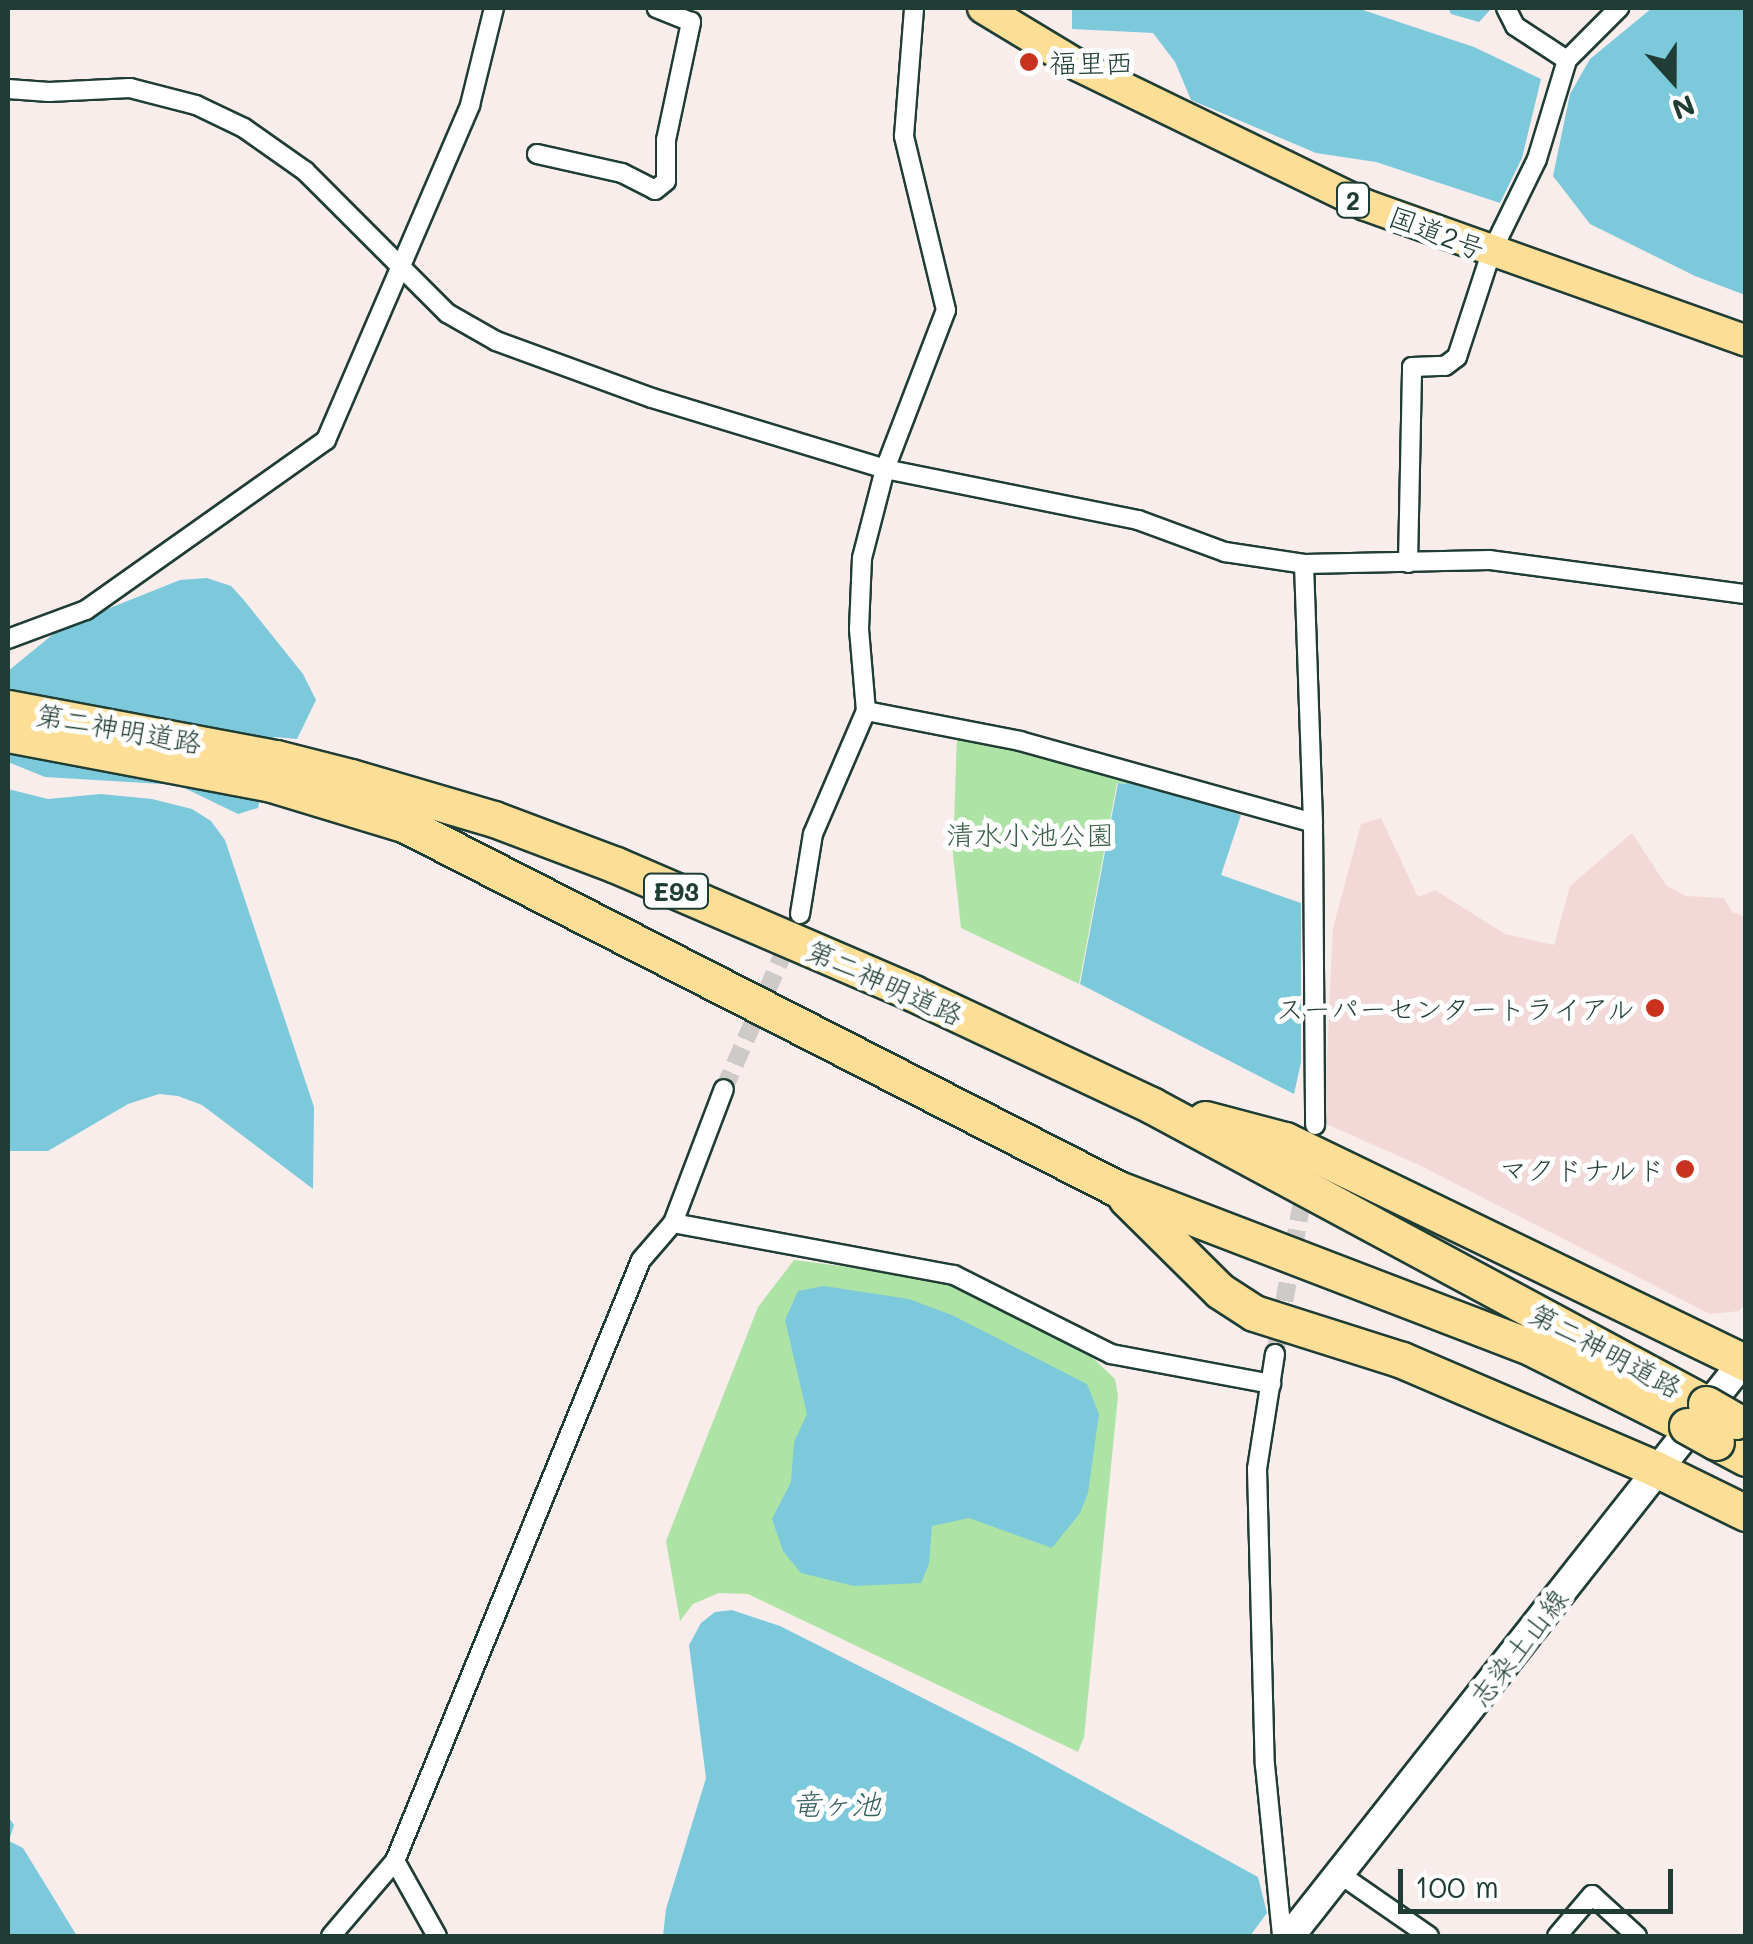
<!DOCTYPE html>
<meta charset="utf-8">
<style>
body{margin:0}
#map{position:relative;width:1753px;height:1944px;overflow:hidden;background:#f9edec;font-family:Mali,"Klee One",sans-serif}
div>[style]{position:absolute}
.built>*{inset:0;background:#f2d8d6}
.green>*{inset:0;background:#aee3a6}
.water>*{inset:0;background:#7dc9dc}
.minor-tunnel>*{height:18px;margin-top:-9px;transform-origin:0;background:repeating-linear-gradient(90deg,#cdcac7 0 18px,transparent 0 27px)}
.roads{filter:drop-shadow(2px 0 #1f3d34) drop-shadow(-2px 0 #1f3d34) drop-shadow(0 2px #1f3d34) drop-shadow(0 -2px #1f3d34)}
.minor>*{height:18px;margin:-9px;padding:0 9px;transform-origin:9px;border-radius:9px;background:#fff}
.secondary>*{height:28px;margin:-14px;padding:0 14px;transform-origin:14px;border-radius:14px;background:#fff}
.trunk>*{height:30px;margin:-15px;padding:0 15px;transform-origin:15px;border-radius:15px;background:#fdde96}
.motorway>*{height:35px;margin:-17.5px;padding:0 17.5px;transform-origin:17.5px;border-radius:17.5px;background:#fdde96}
.bridges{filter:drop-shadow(2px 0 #1f3d34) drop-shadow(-2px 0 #1f3d34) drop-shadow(0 2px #1f3d34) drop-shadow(0 -2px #1f3d34)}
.motorway-bridge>*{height:35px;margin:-17.5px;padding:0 17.5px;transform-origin:17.5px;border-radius:17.5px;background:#fdde96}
.dots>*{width:28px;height:28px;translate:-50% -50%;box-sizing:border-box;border:5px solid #fff;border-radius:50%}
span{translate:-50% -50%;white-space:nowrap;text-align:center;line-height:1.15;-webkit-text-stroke:10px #fff;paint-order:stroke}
.shield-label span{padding:2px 8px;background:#fff;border:2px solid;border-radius:8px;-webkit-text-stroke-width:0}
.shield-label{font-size:25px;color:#1f3d34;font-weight:700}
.poi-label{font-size:28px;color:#1f3d34}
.left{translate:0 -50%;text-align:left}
.right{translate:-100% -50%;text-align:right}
.street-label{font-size:28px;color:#1f3d34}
.park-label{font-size:28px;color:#3c5e4b}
.water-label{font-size:30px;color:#36605e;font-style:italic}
.frame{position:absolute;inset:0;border:10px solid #1f3d34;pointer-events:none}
.north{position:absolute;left:1623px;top:30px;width:100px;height:100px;-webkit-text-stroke:8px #fff;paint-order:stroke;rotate:159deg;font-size:28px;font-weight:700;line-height:40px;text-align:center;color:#1f3d34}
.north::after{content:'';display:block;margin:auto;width:35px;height:45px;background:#1f3d34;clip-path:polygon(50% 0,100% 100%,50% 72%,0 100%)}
.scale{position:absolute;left:1398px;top:1869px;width:275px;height:45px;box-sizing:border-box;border:5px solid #1f3d34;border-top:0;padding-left:12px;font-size:30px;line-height:35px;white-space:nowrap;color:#1f3d34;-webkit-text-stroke:8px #fff;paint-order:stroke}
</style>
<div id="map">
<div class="built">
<i style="clip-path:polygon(1381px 818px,1418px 897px,1435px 890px,1505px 934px,1554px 945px,1570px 886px,1632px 833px,1666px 885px,1686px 896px,1724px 898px,1732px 912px,1745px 917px,1746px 1303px,1739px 1311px,1710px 1314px,1419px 1165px,1324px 1123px,1333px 928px,1361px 824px)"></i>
</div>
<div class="green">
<i style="clip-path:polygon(957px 734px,1127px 777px,1126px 784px,1117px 783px,1079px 984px,961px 928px,953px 855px)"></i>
<i style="clip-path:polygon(794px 1260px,926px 1277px,993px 1301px,1077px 1343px,1115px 1379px,1118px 1396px,1084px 1737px,1078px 1752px,748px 1594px,719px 1593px,693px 1604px,680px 1621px,666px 1541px,758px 1307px)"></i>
</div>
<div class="water">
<i style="clip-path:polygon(1072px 8px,1357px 8px,1474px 47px,1541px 79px,1522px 158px,1500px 203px,1376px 162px,1316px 153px,1191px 100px,1175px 62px,1153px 33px,1072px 29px)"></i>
<i style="clip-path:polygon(1448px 8px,1492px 8px,1479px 22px,1451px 14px)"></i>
<i style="clip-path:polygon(1652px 8px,1745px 8px,1745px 295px,1695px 276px,1590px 224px,1553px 176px,1570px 94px,1590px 59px)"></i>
<i style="clip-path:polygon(207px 578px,231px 586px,243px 599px,303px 674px,316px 700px,297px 739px,274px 737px,258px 808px,238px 814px,178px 785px,45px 777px,8px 762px,8px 671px,62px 627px,180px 580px)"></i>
<i style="clip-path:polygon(1127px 777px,1241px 815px,1221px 875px,1301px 903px,1301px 1062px,1294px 1094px,1080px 984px,1118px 783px,1126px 784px)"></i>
<i style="clip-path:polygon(8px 789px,48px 799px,101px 794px,152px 799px,192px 809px,211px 821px,225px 840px,314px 1107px,313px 1189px,202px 1105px,178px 1096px,159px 1094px,128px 1104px,48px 1151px,8px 1151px)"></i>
<i style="clip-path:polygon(824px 1286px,909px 1299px,952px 1315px,1087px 1384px,1099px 1414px,1088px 1493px,1080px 1513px,1052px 1548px,969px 1518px,932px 1526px,929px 1564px,921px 1583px,854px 1586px,801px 1573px,783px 1551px,772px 1519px,791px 1482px,794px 1442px,807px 1414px,785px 1320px,798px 1291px)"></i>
<i style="clip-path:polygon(732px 1610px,780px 1626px,1024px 1749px,1258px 1877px,1267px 1913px,1250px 1936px,663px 1936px,666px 1909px,706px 1778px,689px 1645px,701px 1623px,715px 1612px)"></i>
<i style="clip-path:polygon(8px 1816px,14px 1825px,9px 1841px,23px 1848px,77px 1936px,8px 1936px)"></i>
</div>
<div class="minor-tunnel">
<i style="left:724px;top:1089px;width:170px;rotate:-66.4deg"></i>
<i style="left:1275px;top:1354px;width:173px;rotate:-80deg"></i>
</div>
<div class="roads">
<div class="minor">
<i style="left:1506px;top:8px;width:20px;rotate:63deg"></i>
<i style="left:1515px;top:26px;width:62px;rotate:33.2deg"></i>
<i style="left:8px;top:89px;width:41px;rotate:4.2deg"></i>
<i style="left:49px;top:92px;width:81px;rotate:-2.8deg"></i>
<i style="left:130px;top:88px;width:68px;rotate:14.4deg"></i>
<i style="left:196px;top:105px;width:53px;rotate:25.6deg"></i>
<i style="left:244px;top:128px;width:75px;rotate:35.2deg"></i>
<i style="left:305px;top:171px;width:201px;rotate:45deg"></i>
<i style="left:447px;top:313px;width:56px;rotate:29.7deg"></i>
<i style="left:496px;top:341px;width:166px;rotate:20.1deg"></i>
<i style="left:652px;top:398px;width:244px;rotate:16.9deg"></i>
<i style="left:885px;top:469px;width:258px;rotate:11.4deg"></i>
<i style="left:1138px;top:520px;width:93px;rotate:20.2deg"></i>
<i style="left:1225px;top:552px;width:80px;rotate:8.6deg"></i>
<i style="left:1304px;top:564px;width:186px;rotate:-1.2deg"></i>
<i style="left:1490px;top:560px;width:258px;rotate:7.6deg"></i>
<i style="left:537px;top:154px;width:87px;rotate:12.6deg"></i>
<i style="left:622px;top:173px;width:37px;rotate:27deg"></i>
<i style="left:655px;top:190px;width:14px;rotate:-39deg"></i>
<i style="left:666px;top:181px;width:41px;rotate:-90deg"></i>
<i style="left:666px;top:140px;width:121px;rotate:-78deg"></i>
<i style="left:691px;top:22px;width:37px;rotate:-158deg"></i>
<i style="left:1408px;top:563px;width:196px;rotate:-88.8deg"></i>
<i style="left:1412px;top:367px;width:33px;rotate:-2deg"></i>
<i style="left:1445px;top:366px;width:15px;rotate:-37deg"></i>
<i style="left:1457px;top:357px;width:109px;rotate:-71.9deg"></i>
<i style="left:1491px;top:253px;width:105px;rotate:-63.9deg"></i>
<i style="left:1537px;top:159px;width:103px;rotate:-73.1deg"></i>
<i style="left:1567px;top:60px;width:74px;rotate:-45deg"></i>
<i style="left:1304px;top:564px;width:259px;rotate:88deg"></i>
<i style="left:1313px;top:823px;width:302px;rotate:89.6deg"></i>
<i style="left:8px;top:639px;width:83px;rotate:-20.4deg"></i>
<i style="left:86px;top:610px;width:294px;rotate:-35.3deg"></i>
<i style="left:326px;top:440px;width:365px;rotate:-66.7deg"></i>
<i style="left:470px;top:105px;width:100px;rotate:-76.1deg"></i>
<i style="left:866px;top:711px;width:157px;rotate:11deg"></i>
<i style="left:1020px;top:741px;width:304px;rotate:15.6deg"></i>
<i style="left:800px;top:914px;width:81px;rotate:-80.8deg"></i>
<i style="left:813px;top:834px;width:134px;rotate:-66.7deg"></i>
<i style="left:866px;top:711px;width:82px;rotate:-94.9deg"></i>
<i style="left:859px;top:629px;width:71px;rotate:-87.6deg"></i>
<i style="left:862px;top:558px;width:92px;rotate:-75.5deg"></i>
<i style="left:885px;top:469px;width:170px;rotate:-69deg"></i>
<i style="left:946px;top:310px;width:179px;rotate:-103.6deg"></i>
<i style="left:904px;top:136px;width:128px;rotate:-85.5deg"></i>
<i style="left:673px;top:1223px;width:286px;rotate:10.5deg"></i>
<i style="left:954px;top:1275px;width:176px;rotate:26.7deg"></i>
<i style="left:1111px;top:1354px;width:163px;rotate:10.6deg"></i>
<i style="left:1275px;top:1354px;width:116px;rotate:98.9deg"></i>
<i style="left:1257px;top:1469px;width:296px;rotate:88.5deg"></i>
<i style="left:1265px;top:1765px;width:172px;rotate:84.3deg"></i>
<i style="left:395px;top:1861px;width:86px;rotate:60.8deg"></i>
<i style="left:1341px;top:1875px;width:107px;rotate:34.7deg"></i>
<i style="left:331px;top:1936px;width:99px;rotate:-49.5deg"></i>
<i style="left:395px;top:1861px;width:649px;rotate:-67.74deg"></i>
<i style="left:641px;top:1260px;width:49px;rotate:-49.1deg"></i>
<i style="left:673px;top:1223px;width:143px;rotate:-69.2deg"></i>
<i style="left:1557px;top:1936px;width:54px;rotate:-49.5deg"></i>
<i style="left:1592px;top:1895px;width:61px;rotate:42.3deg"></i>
</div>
<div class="secondary">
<i style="left:1290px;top:1936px;width:736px;rotate:-51.73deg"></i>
</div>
<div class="trunk">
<i style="left:983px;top:8px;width:112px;rotate:31.1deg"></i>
<i style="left:1079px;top:66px;width:318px;rotate:25.9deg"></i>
<i style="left:1365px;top:205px;width:405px;rotate:19.6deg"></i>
</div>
<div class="motorway">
<i style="left:8px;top:708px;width:273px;rotate:10.6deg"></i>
<i style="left:276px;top:758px;width:77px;rotate:14.2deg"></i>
<i style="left:351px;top:777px;width:149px;rotate:16.4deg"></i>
<i style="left:494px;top:819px;width:130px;rotate:20.7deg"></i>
<i style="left:616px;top:865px;width:323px;rotate:23.3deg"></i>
<i style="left:913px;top:993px;width:263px;rotate:25.2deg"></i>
<i style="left:1151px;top:1105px;width:630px;rotate:28.31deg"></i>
<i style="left:8px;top:734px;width:265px;rotate:10.7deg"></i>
<i style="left:268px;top:783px;width:144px;rotate:16.9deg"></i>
<i style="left:406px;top:825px;width:797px;rotate:27.08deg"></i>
<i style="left:1116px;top:1188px;width:446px;rotate:21deg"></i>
<i style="left:1532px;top:1348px;width:174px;rotate:26.7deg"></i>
<i style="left:1205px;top:1119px;width:83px;rotate:14.7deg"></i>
<i style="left:1285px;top:1140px;width:512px;rotate:25.81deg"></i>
<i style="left:1126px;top:1198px;width:132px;rotate:44.7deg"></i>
<i style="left:1220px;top:1291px;width:40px;rotate:32.9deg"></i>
<i style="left:1254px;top:1313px;width:155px;rotate:17.6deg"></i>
<i style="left:1402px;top:1360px;width:276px;rotate:23.2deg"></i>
<i style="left:1656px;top:1469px;width:100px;rotate:26.1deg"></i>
<i style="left:1716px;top:1442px;width:34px;rotate:28deg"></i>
</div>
</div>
<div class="bridges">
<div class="motorway-bridge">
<i style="left:1706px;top:1404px;width:34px;rotate:30deg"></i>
<i style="left:1687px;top:1426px;width:33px;rotate:29deg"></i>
</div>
</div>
<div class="dots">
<i style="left:1029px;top:62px;background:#c8321e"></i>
<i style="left:1655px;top:1008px;background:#c8321e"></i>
<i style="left:1685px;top:1169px;background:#c8321e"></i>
</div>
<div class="shield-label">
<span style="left:1353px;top:200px">2</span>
<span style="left:676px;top:891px">E93</span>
</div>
<div class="poi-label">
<span class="left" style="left:1049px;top:62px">福里西</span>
<span class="right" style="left:1635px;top:1008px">スーパーセンタートライアル</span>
<span class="right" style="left:1665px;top:1169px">マクドナルド</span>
</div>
<div class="street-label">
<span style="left:1437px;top:232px;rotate:21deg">国道2号</span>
<span style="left:119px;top:728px;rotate:10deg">第二神明道路</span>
<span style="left:885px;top:982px;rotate:24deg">第二神明道路</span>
<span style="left:1606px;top:1350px;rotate:28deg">第二神明道路</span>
<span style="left:1518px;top:1647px;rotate:-52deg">志染土山線</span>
</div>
<div class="park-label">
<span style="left:1030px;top:834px">清水小池公園</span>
</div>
<div class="water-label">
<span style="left:836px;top:1803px">竜ヶ池</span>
</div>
<div class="frame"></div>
<div class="north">N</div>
<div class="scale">100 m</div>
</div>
